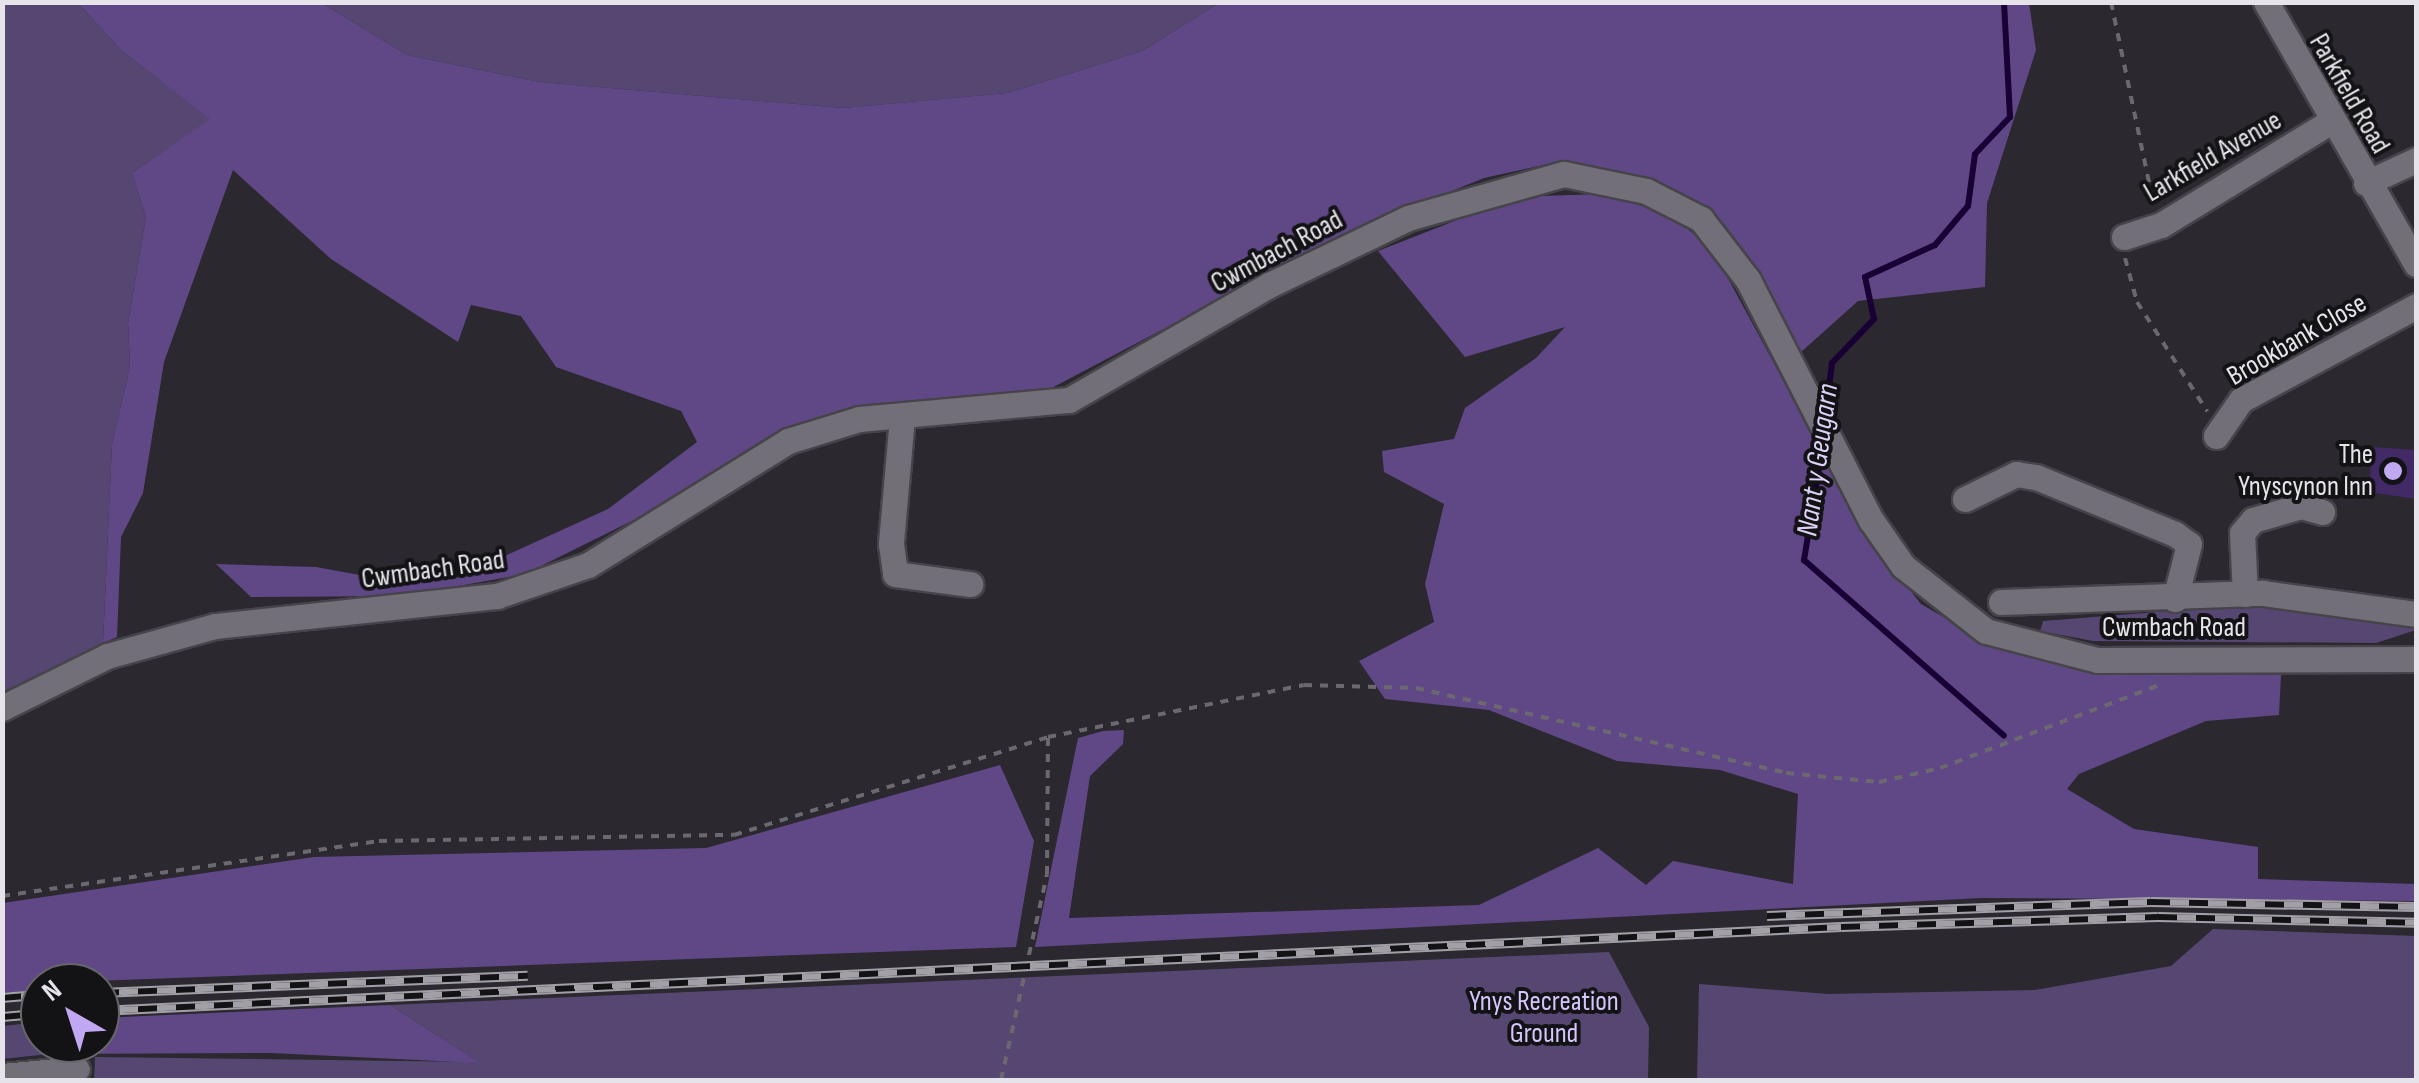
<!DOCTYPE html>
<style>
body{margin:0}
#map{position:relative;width:2419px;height:1083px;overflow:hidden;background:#2b2830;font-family:"Sofia Sans Condensed",sans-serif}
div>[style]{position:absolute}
.green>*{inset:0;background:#564772}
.forest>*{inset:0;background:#604887}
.stream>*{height:6px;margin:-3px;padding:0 3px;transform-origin:3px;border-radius:3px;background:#180034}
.building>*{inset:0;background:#422a66}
.path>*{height:4px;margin-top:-2px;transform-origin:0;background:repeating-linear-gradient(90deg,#6b6870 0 8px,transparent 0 16px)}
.roads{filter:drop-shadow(2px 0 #46444a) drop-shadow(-2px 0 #46444a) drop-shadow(0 2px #46444a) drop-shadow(0 -2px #46444a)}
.minor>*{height:25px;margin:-12.5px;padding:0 12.5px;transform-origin:12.5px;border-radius:12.5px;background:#726f78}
.rail>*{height:10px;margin-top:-5px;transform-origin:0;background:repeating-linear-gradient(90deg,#131215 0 19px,#a2a0a6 0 38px);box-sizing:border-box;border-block:2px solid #a2a0a6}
.dots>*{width:28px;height:28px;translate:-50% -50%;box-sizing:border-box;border:5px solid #131215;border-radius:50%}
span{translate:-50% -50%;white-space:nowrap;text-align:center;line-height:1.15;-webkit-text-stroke:8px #131215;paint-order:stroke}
.street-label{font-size:28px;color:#e6e4ea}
.poi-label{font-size:28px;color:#e6e4ea}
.right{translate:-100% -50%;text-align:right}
.park-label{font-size:28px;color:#d7c5fd}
.water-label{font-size:30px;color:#ddd1f7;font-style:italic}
.frame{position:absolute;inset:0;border:5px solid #e6e4ea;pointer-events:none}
.north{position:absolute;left:20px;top:963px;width:100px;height:100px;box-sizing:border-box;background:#131215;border:2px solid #67666a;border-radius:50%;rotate:321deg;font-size:28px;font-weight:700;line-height:40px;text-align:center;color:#e6e4ea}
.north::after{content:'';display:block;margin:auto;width:35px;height:45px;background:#c1a8f3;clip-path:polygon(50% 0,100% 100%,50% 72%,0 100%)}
</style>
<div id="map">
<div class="green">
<i style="clip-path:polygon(3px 3px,78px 3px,121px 50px,211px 119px,132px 173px,146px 217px,128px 323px,130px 366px,112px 444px,103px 643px,3px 695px)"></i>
<i style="clip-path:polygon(322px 3px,1219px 3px,1142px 51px,1007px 93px,843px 108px,540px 82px,407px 55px)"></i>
<i style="clip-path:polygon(2259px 604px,2416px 620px,2416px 630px,2376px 643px,2093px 641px,2040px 631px,2043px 621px)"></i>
<i style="clip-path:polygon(2213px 929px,2416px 936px,2416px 1080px,1697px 1080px,1699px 984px,1828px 994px,2035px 990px,2171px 966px)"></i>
<i style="clip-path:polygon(1609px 952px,1649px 1027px,1648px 1080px,94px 1080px,95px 1057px,478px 1062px,390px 1005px)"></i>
<i style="clip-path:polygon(31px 1023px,49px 1054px,3px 1059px,3px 1026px)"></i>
</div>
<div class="forest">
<i style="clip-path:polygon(78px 3px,322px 3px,407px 55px,540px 82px,843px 108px,1007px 93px,1142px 51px,1219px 3px,2029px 3px,2036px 50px,1987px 203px,1985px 287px,1858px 301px,1800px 353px,1731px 236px,1703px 206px,1609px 169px,1552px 163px,1484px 178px,1340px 236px,1046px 391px,851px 412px,525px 574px,402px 596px,251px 597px,216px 564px,316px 567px,392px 581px,454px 579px,608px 509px,697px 442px,681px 411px,556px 367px,521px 316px,471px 305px,458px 342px,331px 259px,233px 170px,164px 362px,143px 493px,121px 537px,117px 637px,103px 643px,112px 444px,130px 366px,128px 323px,146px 217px,132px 173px,210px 119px,121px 50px)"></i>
<i style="clip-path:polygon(1601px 194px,1666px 213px,1711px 247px,1870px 541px,1921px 604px,1983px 640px,2074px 669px,2281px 675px,2279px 715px,2206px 721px,2079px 774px,2067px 789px,2134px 829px,2258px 847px,2258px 879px,2416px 884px,2416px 901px,1981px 898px,1035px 947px,1078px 738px,1103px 731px,1124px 730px,1123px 744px,1090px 776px,1069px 918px,1479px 905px,1598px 848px,1646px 885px,1673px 861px,1793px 884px,1798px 794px,1720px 770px,1617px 761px,1489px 710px,1385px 699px,1359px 661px,1434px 622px,1425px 584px,1444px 504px,1384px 472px,1382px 451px,1454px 439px,1465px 408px,1536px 358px,1565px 327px,1465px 357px,1378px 251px,1475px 213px,1541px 196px)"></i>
<i style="clip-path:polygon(1000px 765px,1034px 841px,1016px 947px,40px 983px,40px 990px,3px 993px,3px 903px,314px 857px,706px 848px)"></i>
<i style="clip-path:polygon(390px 1005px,480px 1063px,271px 1053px,49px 1054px,42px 1043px,100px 1043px,100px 1018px)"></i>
</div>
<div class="stream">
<i style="left:1826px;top:411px;width:48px;rotate:-82.9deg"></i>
<i style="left:1832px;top:363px;width:61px;rotate:-46.3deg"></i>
<i style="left:1874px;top:319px;width:43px;rotate:-102.1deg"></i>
<i style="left:1865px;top:277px;width:77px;rotate:-24.6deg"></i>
<i style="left:1935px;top:245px;width:51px;rotate:-49.8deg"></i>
<i style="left:1968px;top:206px;width:52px;rotate:-82.3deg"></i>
<i style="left:1975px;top:154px;width:51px;rotate:-46.6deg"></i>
<i style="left:2010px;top:117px;width:115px;rotate:-93deg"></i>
<i style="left:1823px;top:444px;width:118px;rotate:99.3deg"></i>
<i style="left:1804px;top:560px;width:266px;rotate:41.3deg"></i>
</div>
<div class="building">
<i style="clip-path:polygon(2372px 447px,2416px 450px,2416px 499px,2369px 492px)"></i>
</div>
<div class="path">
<i style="left:2111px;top:2px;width:204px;rotate:78.1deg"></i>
<i style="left:2125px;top:258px;width:46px;rotate:74.7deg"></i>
<i style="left:2137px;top:302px;width:130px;rotate:57.3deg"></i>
<i style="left:2px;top:896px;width:381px;rotate:-8.3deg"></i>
<i style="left:379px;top:841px;width:355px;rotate:-1deg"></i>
<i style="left:734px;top:835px;width:329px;rotate:-17.3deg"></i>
<i style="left:1001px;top:1080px;width:211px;rotate:-77.4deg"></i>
<i style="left:1047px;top:874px;width:137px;rotate:-89.6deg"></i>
<i style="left:1048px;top:737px;width:261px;rotate:-11.5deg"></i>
<i style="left:1304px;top:685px;width:112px;rotate:1.5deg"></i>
<i style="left:1416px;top:688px;width:380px;rotate:12.9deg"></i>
<i style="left:1786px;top:773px;width:93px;rotate:5.5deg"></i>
<i style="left:1879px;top:782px;width:63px;rotate:-12.9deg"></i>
<i style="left:1940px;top:768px;width:237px;rotate:-20.7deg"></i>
</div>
<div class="roads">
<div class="minor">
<i style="left:2266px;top:2px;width:302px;rotate:60.2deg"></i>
<i style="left:2366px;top:183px;width:55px;rotate:-24.7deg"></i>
<i style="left:2124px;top:237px;width:39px;rotate:-18deg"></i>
<i style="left:2161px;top:225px;width:198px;rotate:-31.4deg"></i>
<i style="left:902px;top:417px;width:127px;rotate:95deg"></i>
<i style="left:891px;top:544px;width:30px;rotate:82deg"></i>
<i style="left:895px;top:574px;width:76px;rotate:7.6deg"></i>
<i style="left:2216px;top:436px;width:44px;rotate:-55.2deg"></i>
<i style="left:2241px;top:400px;width:199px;rotate:-28.2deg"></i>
<i style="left:1965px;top:499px;width:57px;rotate:-26.1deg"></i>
<i style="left:2016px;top:474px;width:20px;rotate:9deg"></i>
<i style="left:2036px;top:477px;width:150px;rotate:22.3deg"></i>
<i style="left:2175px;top:534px;width:17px;rotate:36deg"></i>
<i style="left:2189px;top:544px;width:57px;rotate:104.3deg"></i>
<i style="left:2245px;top:594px;width:61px;rotate:-92.8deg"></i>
<i style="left:2242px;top:533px;width:17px;rotate:-50deg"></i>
<i style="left:2253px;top:520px;width:50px;rotate:-16.3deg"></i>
<i style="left:2301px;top:506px;width:22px;rotate:16deg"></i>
<i style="left:2001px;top:602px;width:262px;rotate:-2deg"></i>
<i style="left:2263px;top:593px;width:154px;rotate:7.8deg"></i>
<i style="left:2px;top:708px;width:117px;rotate:-26.3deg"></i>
<i style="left:107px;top:656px;width:112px;rotate:-15.5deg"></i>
<i style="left:215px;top:626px;width:284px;rotate:-6.1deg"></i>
<i style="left:497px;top:596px;width:96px;rotate:-18.8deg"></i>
<i style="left:588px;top:565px;width:235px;rotate:-31.8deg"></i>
<i style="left:788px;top:441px;width:74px;rotate:-17.2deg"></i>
<i style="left:859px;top:419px;width:211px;rotate:-5.2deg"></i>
<i style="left:1069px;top:400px;width:231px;rotate:-29.9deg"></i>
<i style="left:1269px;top:285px;width:154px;rotate:-25.7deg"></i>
<i style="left:1408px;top:218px;width:162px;rotate:-15.8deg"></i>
<i style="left:1564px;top:174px;width:84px;rotate:11.7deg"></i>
<i style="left:1646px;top:191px;width:62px;rotate:27deg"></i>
<i style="left:1701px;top:219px;width:77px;rotate:52.4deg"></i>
<i style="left:1748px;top:280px;width:270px;rotate:62.9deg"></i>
<i style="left:1871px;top:520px;width:56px;rotate:55.2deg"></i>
<i style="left:1903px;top:566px;width:105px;rotate:38.1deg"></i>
<i style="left:1986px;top:631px;width:115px;rotate:14.6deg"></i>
<i style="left:2097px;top:660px;width:319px;rotate:-0.2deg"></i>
<i style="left:2px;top:1076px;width:75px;rotate:-5.3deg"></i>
</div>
</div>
<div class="rail">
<i style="left:1767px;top:916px;width:384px;rotate:-2.1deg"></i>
<i style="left:2151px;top:902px;width:265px;rotate:1.1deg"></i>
<i style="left:100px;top:993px;width:428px;rotate:-2.3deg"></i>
<i style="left:2px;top:998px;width:38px;rotate:-5deg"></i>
<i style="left:100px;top:1011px;width:1743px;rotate:-2.76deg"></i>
<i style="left:1841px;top:927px;width:317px;rotate:-1.8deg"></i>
<i style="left:2158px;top:917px;width:258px;rotate:1.3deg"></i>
<i style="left:2px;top:1017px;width:38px;rotate:-5deg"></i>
</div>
<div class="dots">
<i style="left:2393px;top:471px;background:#c1a8f3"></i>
</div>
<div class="street-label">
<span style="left:2349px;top:94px;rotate:60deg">Parkfield Road</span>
<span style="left:2213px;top:157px;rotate:-30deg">Larkfield Avenue</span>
<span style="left:1277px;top:252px;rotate:-28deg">Cwmbach Road</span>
<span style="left:2297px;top:340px;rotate:-30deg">Brookbank Close</span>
<span style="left:433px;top:570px;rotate:-8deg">Cwmbach Road</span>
<span style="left:2174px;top:628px">Cwmbach Road</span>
</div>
<div class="poi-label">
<span class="right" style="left:2373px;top:471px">The<br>Ynyscynon Inn</span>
</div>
<div class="park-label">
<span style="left:1544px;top:1018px">Ynys Recreation<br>Ground</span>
</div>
<div class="water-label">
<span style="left:1818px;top:460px;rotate:-82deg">Nant y Geugarn</span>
</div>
<div class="frame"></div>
<div class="north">N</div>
</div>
